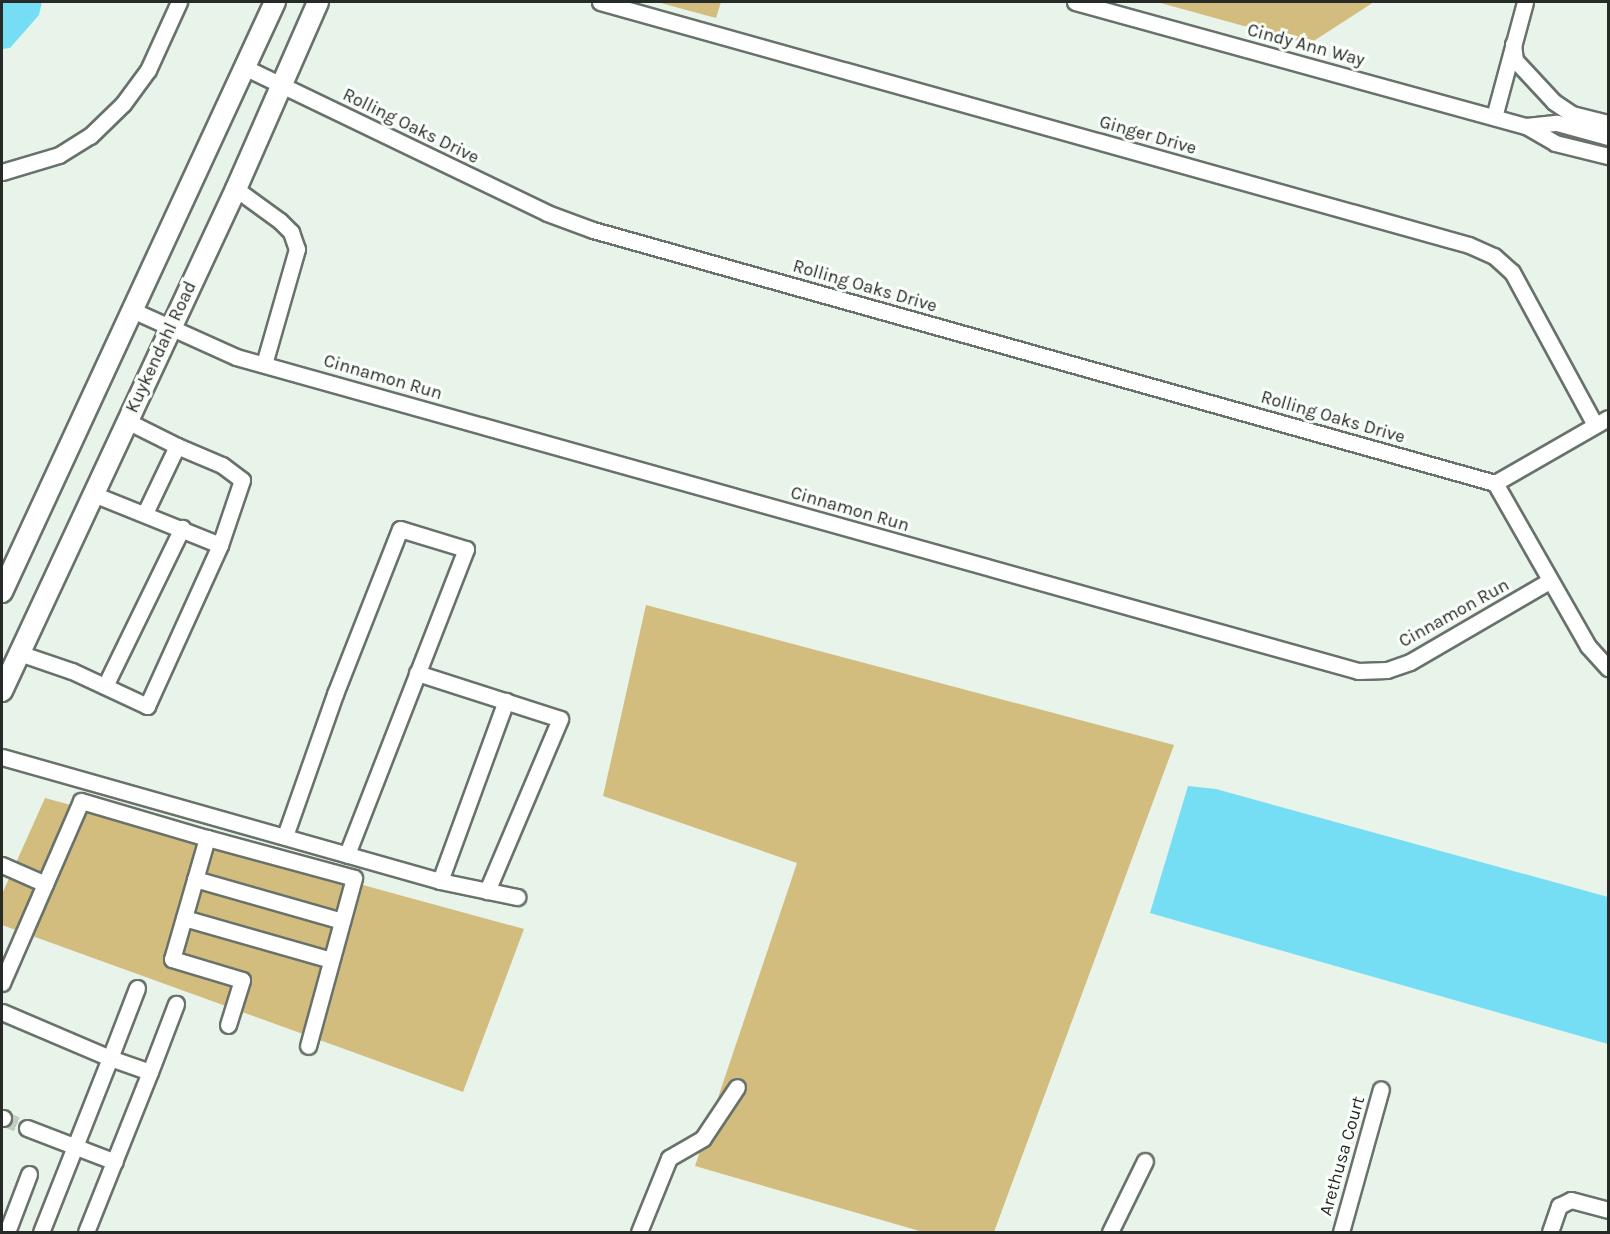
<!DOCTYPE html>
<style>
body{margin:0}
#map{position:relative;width:1610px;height:1234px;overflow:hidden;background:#e8f4ea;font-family:Karla,sans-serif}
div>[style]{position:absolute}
.green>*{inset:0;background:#d2bc7e}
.water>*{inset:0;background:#75ddf4}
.minor-tunnel>*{height:15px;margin-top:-7.5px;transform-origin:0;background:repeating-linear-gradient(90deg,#c1ccc3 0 15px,transparent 0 23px)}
.roads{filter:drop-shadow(2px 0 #68726a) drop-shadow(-2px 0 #68726a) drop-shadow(0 2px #68726a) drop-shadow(0 -2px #68726a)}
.minor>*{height:15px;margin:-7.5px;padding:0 7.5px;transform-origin:7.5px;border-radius:7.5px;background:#fff}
.major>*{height:20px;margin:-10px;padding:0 10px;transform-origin:10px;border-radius:10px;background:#fff}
span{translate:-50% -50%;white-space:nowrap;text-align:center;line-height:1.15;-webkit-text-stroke:6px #fafffb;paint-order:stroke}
.street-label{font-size:18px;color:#272b28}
.frame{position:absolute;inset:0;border:3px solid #272b28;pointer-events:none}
</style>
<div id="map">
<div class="green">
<i style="clip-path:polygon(657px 2px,721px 2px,716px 18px)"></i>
<i style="clip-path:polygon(1157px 2px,1374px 2px,1309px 44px)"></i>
<i style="clip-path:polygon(646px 605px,1174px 745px,994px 1232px,923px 1232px,695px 1166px,797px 863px,603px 796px)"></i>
<i style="clip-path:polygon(45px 798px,524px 929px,463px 1092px,2px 925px,2px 894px)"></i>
</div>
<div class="water">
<i style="clip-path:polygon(2px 2px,42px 2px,39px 15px,10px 48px,2px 49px)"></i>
<i style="clip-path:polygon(1188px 786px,1216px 789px,1608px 897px,1608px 1044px,1150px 913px)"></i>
</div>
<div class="minor-tunnel">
<i style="left:3px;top:1118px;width:26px;rotate:23deg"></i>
</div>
<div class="roads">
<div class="minor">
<i style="left:600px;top:2px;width:902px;rotate:15.62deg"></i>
<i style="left:1469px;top:245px;width:27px;rotate:24deg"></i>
<i style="left:1494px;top:256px;width:24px;rotate:42deg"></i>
<i style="left:1512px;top:272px;width:174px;rotate:61.5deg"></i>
<i style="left:1075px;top:2px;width:468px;rotate:15.4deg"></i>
<i style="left:1526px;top:126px;width:34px;rotate:30deg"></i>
<i style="left:1555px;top:143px;width:55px;rotate:13.8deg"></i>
<i style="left:1513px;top:44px;width:16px;rotate:83deg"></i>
<i style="left:1515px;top:60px;width:57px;rotate:47.1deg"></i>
<i style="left:1554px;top:102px;width:22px;rotate:34deg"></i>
<i style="left:1572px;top:114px;width:37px;rotate:14deg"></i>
<i style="left:246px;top:68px;width:334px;rotate:25.7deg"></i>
<i style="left:547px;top:213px;width:49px;rotate:20.3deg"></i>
<i style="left:593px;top:230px;width:937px;rotate:15.67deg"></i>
<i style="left:1494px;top:117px;width:119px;rotate:-74.9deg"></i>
<i style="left:1526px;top:126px;width:31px;rotate:-6deg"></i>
<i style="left:1557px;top:123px;width:53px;rotate:15.4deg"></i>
<i style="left:2px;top:172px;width:59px;rotate:-16.6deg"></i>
<i style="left:59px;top:155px;width:36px;rotate:-32deg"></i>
<i style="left:90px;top:136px;width:46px;rotate:-44.1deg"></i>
<i style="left:123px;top:104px;width:42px;rotate:-53.7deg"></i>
<i style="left:148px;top:70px;width:75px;rotate:-65.5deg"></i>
<i style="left:236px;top:189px;width:54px;rotate:36deg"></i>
<i style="left:280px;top:221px;width:16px;rotate:45deg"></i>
<i style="left:291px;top:232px;width:18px;rotate:71deg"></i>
<i style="left:297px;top:249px;width:120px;rotate:106deg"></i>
<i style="left:132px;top:310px;width:114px;rotate:24.3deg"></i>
<i style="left:236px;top:357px;width:1165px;rotate:15.63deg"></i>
<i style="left:1358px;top:671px;width:29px;rotate:-2deg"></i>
<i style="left:1387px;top:670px;width:24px;rotate:-19deg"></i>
<i style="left:1410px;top:662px;width:161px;rotate:-30.2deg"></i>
<i style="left:127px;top:421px;width:56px;rotate:26.6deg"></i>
<i style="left:177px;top:446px;width:74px;rotate:115.5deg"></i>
<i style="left:177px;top:446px;width:49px;rotate:22.9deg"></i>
<i style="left:222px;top:465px;width:25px;rotate:37deg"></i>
<i style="left:242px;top:480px;width:69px;rotate:108.7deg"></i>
<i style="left:1495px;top:483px;width:188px;rotate:60.3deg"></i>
<i style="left:1588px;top:646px;width:30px;rotate:48deg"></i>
<i style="left:1495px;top:483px;width:130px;rotate:-29.9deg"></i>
<i style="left:19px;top:653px;width:56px;rotate:18.8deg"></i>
<i style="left:72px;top:671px;width:83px;rotate:25deg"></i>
<i style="left:147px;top:706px;width:177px;rotate:-65.6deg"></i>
<i style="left:220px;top:545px;width:137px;rotate:-158.1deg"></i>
<i style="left:417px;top:673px;width:150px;rotate:17.8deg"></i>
<i style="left:560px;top:719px;width:187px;rotate:113deg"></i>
<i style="left:105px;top:686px;width:176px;rotate:-64deg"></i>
<i style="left:2px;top:757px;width:455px;rotate:15.8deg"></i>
<i style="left:440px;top:881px;width:79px;rotate:11.7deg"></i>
<i style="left:285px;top:836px;width:151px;rotate:-70.6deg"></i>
<i style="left:335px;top:694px;width:177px;rotate:-68.5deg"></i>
<i style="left:400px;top:529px;width:69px;rotate:16.9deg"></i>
<i style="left:466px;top:549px;width:328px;rotate:111.3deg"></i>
<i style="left:207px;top:838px;width:152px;rotate:15.2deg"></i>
<i style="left:354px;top:878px;width:174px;rotate:105.3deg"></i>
<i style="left:2px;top:865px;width:47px;rotate:23.8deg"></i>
<i style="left:195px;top:879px;width:153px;rotate:15.9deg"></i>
<i style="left:440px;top:881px;width:192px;rotate:-69.9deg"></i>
<i style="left:184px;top:918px;width:153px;rotate:15.9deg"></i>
<i style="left:2px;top:983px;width:198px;rotate:-66.5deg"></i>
<i style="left:81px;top:801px;width:131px;rotate:16.4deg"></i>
<i style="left:207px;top:838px;width:126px;rotate:106.1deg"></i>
<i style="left:172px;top:959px;width:73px;rotate:16.7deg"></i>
<i style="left:242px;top:980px;width:47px;rotate:107.3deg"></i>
<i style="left:137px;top:988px;width:75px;rotate:111.1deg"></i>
<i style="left:110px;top:1058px;width:42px;rotate:19.3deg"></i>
<i style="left:150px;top:1072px;width:73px;rotate:-69.1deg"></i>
<i style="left:2px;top:1012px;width:117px;rotate:23.1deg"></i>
<i style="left:110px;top:1058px;width:187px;rotate:111.6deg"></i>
<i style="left:2px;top:1118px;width:1px"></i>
<i style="left:27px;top:1128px;width:94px;rotate:21.1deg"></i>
<i style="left:7px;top:1232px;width:62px;rotate:-69.2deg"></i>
<i style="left:86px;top:1232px;width:172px;rotate:-68.2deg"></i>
<i style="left:639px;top:1232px;width:80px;rotate:-67.9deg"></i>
<i style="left:669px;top:1158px;width:39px;rotate:-30deg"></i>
<i style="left:703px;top:1138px;width:61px;rotate:-56.3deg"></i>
<i style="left:1110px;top:1232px;width:79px;rotate:-63.8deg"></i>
<i style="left:1341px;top:1232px;width:148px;rotate:-74.4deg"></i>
<i style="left:1550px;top:1232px;width:28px;rotate:-71deg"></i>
<i style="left:1559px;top:1206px;width:13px;rotate:-27deg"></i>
<i style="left:1571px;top:1200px;width:38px;rotate:15deg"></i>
</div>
<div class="major">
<i style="left:2px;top:592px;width:650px;rotate:-65.17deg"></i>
<i style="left:2px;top:691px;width:554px;rotate:-65.01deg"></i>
<i style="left:236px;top:189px;width:204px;rotate:-66.3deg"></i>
</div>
</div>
<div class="street-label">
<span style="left:1306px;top:45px;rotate:15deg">Cindy Ann Way</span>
<span style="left:411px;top:126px;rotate:26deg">Rolling Oaks Drive</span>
<span style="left:1148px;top:135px;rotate:16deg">Ginger Drive</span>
<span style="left:865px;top:286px;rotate:16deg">Rolling Oaks Drive</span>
<span style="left:161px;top:347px;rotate:-65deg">Kuykendahl Road</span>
<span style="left:383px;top:377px;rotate:16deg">Cinnamon Run</span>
<span style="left:1333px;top:417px;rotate:16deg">Rolling Oaks Drive</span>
<span style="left:850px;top:509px;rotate:16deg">Cinnamon Run</span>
<span style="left:1454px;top:613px;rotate:-29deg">Cinnamon Run</span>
<span style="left:1342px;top:1156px;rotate:-74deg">Arethusa Court</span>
</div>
<div class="frame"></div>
</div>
